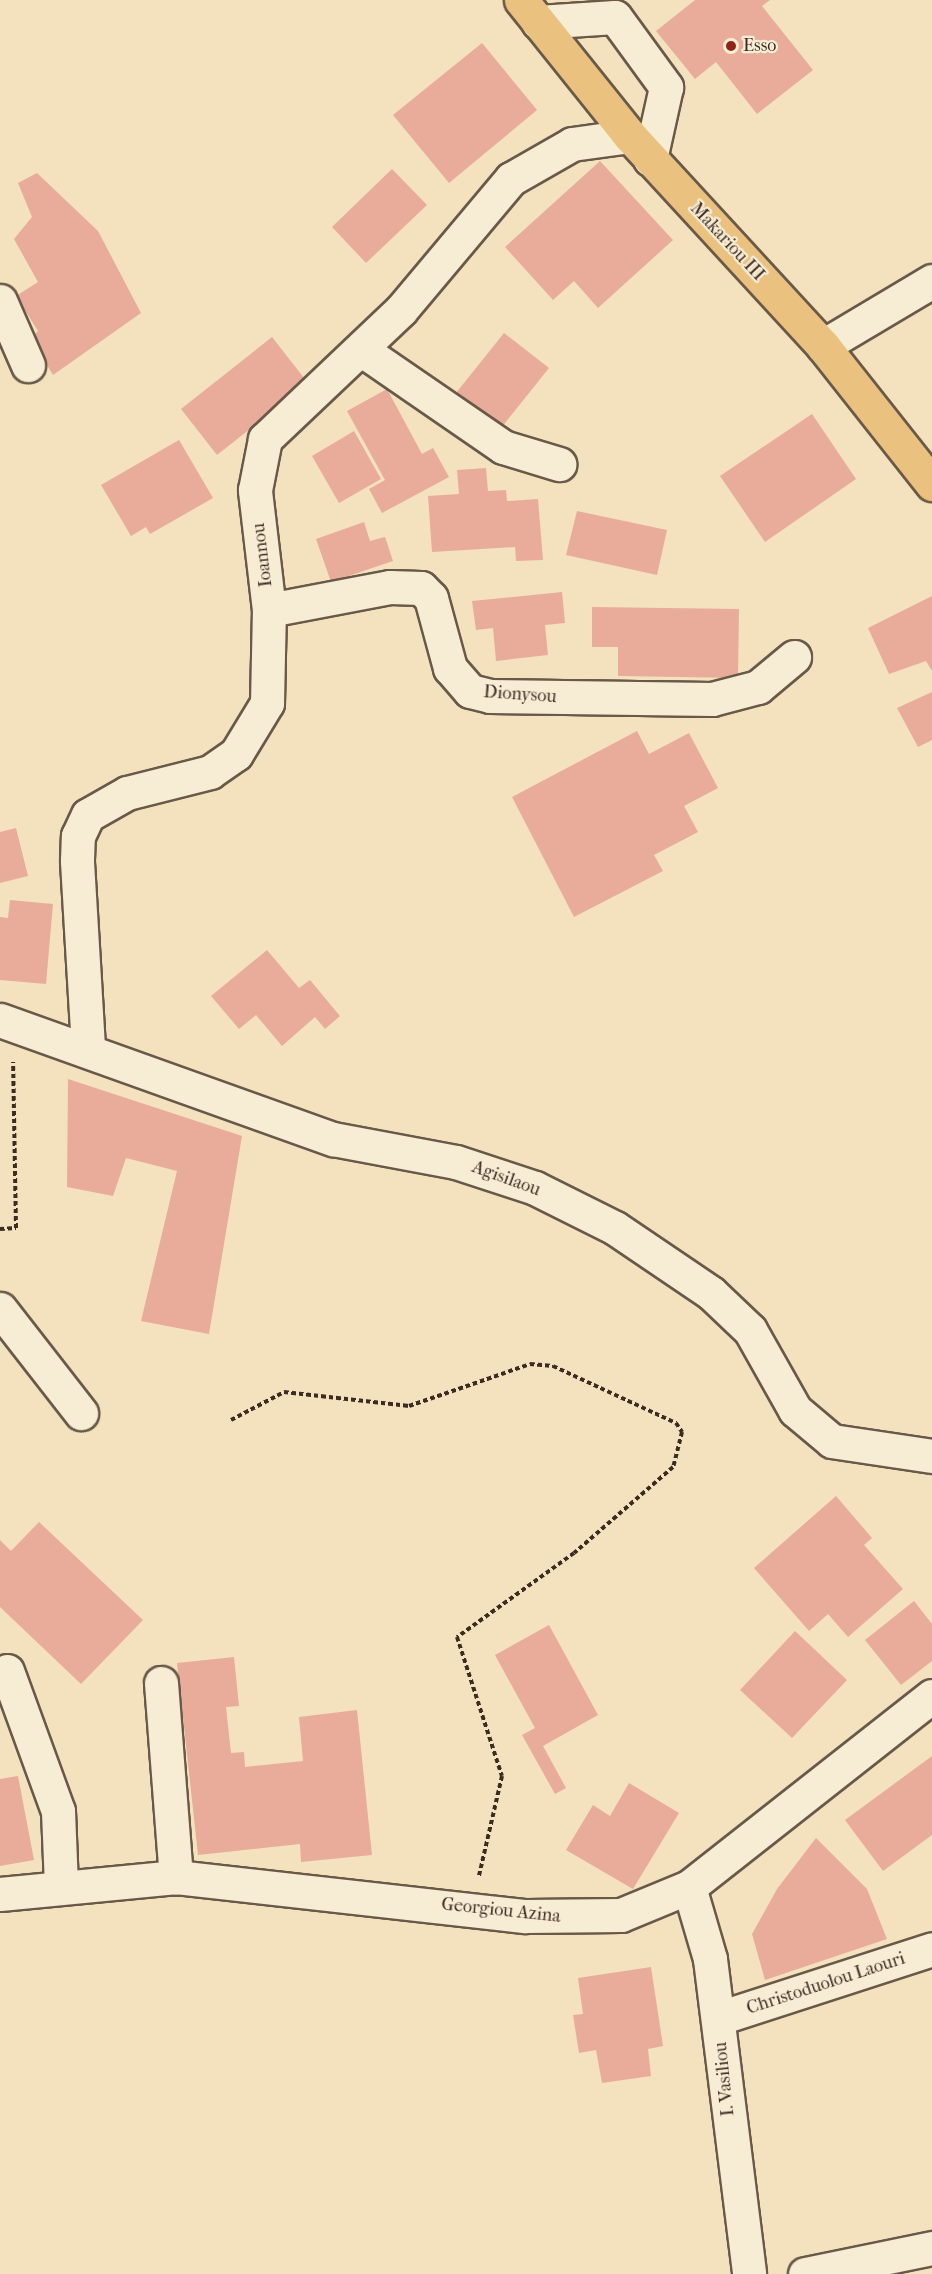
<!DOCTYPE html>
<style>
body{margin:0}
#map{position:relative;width:932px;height:2274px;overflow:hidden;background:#f3e2bd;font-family:"IM FELL French Canon",serif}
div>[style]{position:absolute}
.building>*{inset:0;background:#e9ac9a}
.path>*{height:4px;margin-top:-2px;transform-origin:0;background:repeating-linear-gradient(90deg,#3b2b22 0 4.5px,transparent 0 7.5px)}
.roads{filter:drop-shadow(2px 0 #695949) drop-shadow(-2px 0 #695949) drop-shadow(0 2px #695949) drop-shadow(0 -2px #695949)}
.minor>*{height:33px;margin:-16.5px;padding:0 16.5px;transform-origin:16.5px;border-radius:16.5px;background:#f7ecd4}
.major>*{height:33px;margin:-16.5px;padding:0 16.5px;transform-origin:16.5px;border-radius:16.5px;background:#eac17e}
.dots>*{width:16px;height:16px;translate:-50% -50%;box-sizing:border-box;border:3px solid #f7ecd4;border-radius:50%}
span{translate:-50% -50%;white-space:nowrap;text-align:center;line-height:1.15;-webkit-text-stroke:4.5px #f7ecd4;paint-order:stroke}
.poi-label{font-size:18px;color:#3b2b22}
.left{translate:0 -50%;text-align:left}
.street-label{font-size:18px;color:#3b2b22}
</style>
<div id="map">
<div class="building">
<i style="clip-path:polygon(695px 0,770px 0,762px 6px,813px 70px,757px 114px,716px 62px,695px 79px,656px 31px)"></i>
<i style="clip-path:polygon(482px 43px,537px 110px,449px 183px,393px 115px)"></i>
<i style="clip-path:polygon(600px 161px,673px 240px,598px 308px,574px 281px,553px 300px,505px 247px)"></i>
<i style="clip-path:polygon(392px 169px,427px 205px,366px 263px,332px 227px)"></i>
<i style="clip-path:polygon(37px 173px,98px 231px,141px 313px,53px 375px,31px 339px,38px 331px,16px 296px,38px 282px,14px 239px,32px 217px,18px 183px)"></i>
<i style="clip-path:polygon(504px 333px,549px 368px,497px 433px,452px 398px)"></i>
<i style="clip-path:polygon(272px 337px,308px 383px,217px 455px,181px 409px)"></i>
<i style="clip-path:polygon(387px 389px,422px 454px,433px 448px,449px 477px,382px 513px,369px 489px,385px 480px,347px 411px)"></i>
<i style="clip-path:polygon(812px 414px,856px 479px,765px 542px,720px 476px)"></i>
<i style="clip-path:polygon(354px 431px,381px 479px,339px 503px,312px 456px)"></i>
<i style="clip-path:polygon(179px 440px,213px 498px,150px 534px,146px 527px,131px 536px,101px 485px)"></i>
<i style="clip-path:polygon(486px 468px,488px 491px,506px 490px,507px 501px,538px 499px,543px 560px,516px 561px,515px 547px,432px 552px,428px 496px,459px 494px,457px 470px)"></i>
<i style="clip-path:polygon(577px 511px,667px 530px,657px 575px,566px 555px)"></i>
<i style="clip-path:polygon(364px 522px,370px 541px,385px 537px,393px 561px,331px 582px,316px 539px)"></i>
<i style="clip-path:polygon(562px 592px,565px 623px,545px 625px,548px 655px,496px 661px,493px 628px,476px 630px,472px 601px)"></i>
<i style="clip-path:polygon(932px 596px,932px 671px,926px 661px,889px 674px,868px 628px)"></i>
<i style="clip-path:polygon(592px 607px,739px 609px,738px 678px,618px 676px,618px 647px,592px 647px)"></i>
<i style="clip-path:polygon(932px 692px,932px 740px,918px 747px,897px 708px)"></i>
<i style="clip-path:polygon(637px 731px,649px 754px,689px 733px,718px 788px,684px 806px,698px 832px,654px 855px,663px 871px,574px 917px,512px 797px)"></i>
<i style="clip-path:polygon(16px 828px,28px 876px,0 883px,0 832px)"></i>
<i style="clip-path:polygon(10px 900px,53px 904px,46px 984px,0 980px,0 917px,8px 918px)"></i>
<i style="clip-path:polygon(267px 950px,299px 988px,310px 980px,340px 1016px,325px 1029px,315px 1017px,282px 1046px,256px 1015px,239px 1029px,211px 996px)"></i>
<i style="clip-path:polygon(68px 1079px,242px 1136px,209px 1334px,141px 1321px,177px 1171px,126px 1158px,113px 1196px,67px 1187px)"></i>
<i style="clip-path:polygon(836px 1496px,872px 1538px,864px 1545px,903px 1589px,848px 1637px,828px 1614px,809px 1631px,754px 1568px)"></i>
<i style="clip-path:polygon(39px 1522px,143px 1620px,81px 1684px,0 1607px,0 1540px,11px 1551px)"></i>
<i style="clip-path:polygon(914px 1601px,932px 1624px,932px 1661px,901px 1685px,865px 1640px)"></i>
<i style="clip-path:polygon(549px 1625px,598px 1715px,543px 1746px,566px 1788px,555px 1794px,522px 1735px,535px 1728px,495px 1655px)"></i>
<i style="clip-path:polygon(795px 1631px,847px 1680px,792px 1738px,740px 1690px)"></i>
<i style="clip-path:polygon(234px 1657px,239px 1706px,226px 1707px,231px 1753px,244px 1752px,245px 1767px,303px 1761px,299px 1717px,357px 1710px,372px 1855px,301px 1862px,300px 1844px,198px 1855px,177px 1663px)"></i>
<i style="clip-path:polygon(932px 1756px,932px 1835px,883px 1871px,845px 1820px)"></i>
<i style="clip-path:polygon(18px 1776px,34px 1860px,0 1866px,0 1779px)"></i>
<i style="clip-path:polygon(629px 1783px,679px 1813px,633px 1889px,566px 1850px,593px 1805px,610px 1816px)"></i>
<i style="clip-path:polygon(816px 1838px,867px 1889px,887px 1939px,765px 1980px,752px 1934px,777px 1889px)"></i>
<i style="clip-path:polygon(651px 1967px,663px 2046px,648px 2049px,651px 2076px,602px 2083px,596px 2050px,579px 2053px,573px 2015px,583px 2014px,578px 1978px)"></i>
</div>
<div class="path">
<i style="left:0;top:1229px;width:16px;rotate:-4deg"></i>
<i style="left:16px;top:1228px;width:166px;rotate:-91deg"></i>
<i style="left:231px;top:1420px;width:60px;rotate:-27.8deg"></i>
<i style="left:284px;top:1392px;width:126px;rotate:6.4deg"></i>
<i style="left:409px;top:1406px;width:128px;rotate:-19.1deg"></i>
<i style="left:530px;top:1364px;width:23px;rotate:5deg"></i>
<i style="left:553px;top:1366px;width:136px;rotate:24.9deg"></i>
<i style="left:676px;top:1423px;width:11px;rotate:56deg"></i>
<i style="left:682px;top:1432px;width:36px;rotate:104deg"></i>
<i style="left:673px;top:1467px;width:131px;rotate:139deg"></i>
<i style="left:574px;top:1553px;width:144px;rotate:144.3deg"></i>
<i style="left:457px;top:1637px;width:146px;rotate:72.1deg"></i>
<i style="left:502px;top:1776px;width:103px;rotate:103deg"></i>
</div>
<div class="roads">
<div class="minor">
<i style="left:538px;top:22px;width:77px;rotate:-3.7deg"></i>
<i style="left:615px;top:17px;width:87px;rotate:53.9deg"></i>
<i style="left:666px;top:87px;width:74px;rotate:102.5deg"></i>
<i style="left:0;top:301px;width:70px;rotate:66.4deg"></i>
<i style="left:823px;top:346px;width:127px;rotate:-30.8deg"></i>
<i style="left:362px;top:350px;width:171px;rotate:34.5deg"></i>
<i style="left:503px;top:447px;width:59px;rotate:16.9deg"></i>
<i style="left:269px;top:610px;width:123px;rotate:-10.8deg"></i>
<i style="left:390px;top:587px;width:31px;rotate:2deg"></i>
<i style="left:421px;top:588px;width:14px;rotate:45deg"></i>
<i style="left:431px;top:598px;width:73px;rotate:74.8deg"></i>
<i style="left:450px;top:668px;width:30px;rotate:49deg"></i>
<i style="left:470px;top:691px;width:21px;rotate:14deg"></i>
<i style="left:490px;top:696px;width:222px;rotate:0.8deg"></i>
<i style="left:712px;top:699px;width:48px;rotate:-14.6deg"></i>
<i style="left:758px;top:687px;width:47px;rotate:-39.8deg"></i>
<i style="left:0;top:1020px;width:354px;rotate:19.7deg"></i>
<i style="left:333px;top:1139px;width:125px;rotate:10.6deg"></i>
<i style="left:456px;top:1162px;width:83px;rotate:18.2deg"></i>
<i style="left:535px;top:1188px;width:89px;rotate:26.6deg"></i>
<i style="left:615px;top:1228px;width:116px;rotate:34.1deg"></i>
<i style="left:711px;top:1293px;width:54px;rotate:43.5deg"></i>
<i style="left:750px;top:1330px;width:92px;rotate:60.6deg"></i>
<i style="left:795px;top:1410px;width:48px;rotate:40deg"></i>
<i style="left:832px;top:1441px;width:101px;rotate:8.5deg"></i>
<i style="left:88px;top:1047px;width:187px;rotate:-93.4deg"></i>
<i style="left:77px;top:860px;width:24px;rotate:-88deg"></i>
<i style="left:78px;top:836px;width:23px;rotate:-65deg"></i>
<i style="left:88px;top:815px;width:45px;rotate:-29.4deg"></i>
<i style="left:127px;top:793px;width:86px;rotate:-14.2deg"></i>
<i style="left:210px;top:772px;width:32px;rotate:-35deg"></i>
<i style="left:236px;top:754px;width:60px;rotate:-58.7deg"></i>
<i style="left:267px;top:703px;width:93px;rotate:-88.8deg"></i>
<i style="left:269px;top:610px;width:121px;rotate:-96.7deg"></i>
<i style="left:255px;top:490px;width:52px;rotate:-78.9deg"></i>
<i style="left:265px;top:439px;width:187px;rotate:-43.5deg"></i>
<i style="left:401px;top:310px;width:171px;rotate:-50deg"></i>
<i style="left:511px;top:179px;width:70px;rotate:-29.8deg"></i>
<i style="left:572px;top:144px;width:59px;rotate:-7.9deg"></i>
<i style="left:0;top:1309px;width:132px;rotate:52.1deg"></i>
<i style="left:7px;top:1671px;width:149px;rotate:70deg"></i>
<i style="left:58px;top:1811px;width:75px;rotate:87.7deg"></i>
<i style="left:161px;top:1683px;width:195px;rotate:85.6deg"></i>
<i style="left:689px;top:1887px;width:75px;rotate:73.7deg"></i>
<i style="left:710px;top:1959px;width:317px;rotate:82.9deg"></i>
<i style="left:0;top:1894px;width:177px;rotate:-5.5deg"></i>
<i style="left:176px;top:1877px;width:352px;rotate:6.4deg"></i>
<i style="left:526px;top:1916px;width:95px;rotate:-0.6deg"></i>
<i style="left:621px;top:1915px;width:74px;rotate:-22.4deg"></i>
<i style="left:689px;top:1887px;width:309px;rotate:-38.2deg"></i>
<i style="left:719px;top:2018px;width:224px;rotate:-17.9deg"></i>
<i style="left:805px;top:2274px;width:130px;rotate:-11.6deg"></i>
</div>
<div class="major">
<i style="left:521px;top:0;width:174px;rotate:51.3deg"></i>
<i style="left:630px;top:136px;width:285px;rotate:47.4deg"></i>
<i style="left:823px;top:346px;width:176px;rotate:51.7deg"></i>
</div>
</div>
<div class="dots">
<i style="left:731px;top:46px;background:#8f2418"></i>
</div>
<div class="poi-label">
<span class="left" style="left:743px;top:46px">Esso</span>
</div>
<div class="street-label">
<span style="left:727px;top:242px;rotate:47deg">Makariou III</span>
<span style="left:263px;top:555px;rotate:-97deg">Ioannou</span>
<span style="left:520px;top:695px;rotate:4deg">Dionysou</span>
<span style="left:506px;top:1179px;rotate:20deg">Agisilaou</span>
<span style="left:501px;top:1911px;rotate:6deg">Georgiou Azina</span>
<span style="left:826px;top:1984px;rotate:-18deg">Christoduolou Laouri</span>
<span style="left:725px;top:2079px;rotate:-96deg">I. Vasiliou</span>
</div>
</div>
